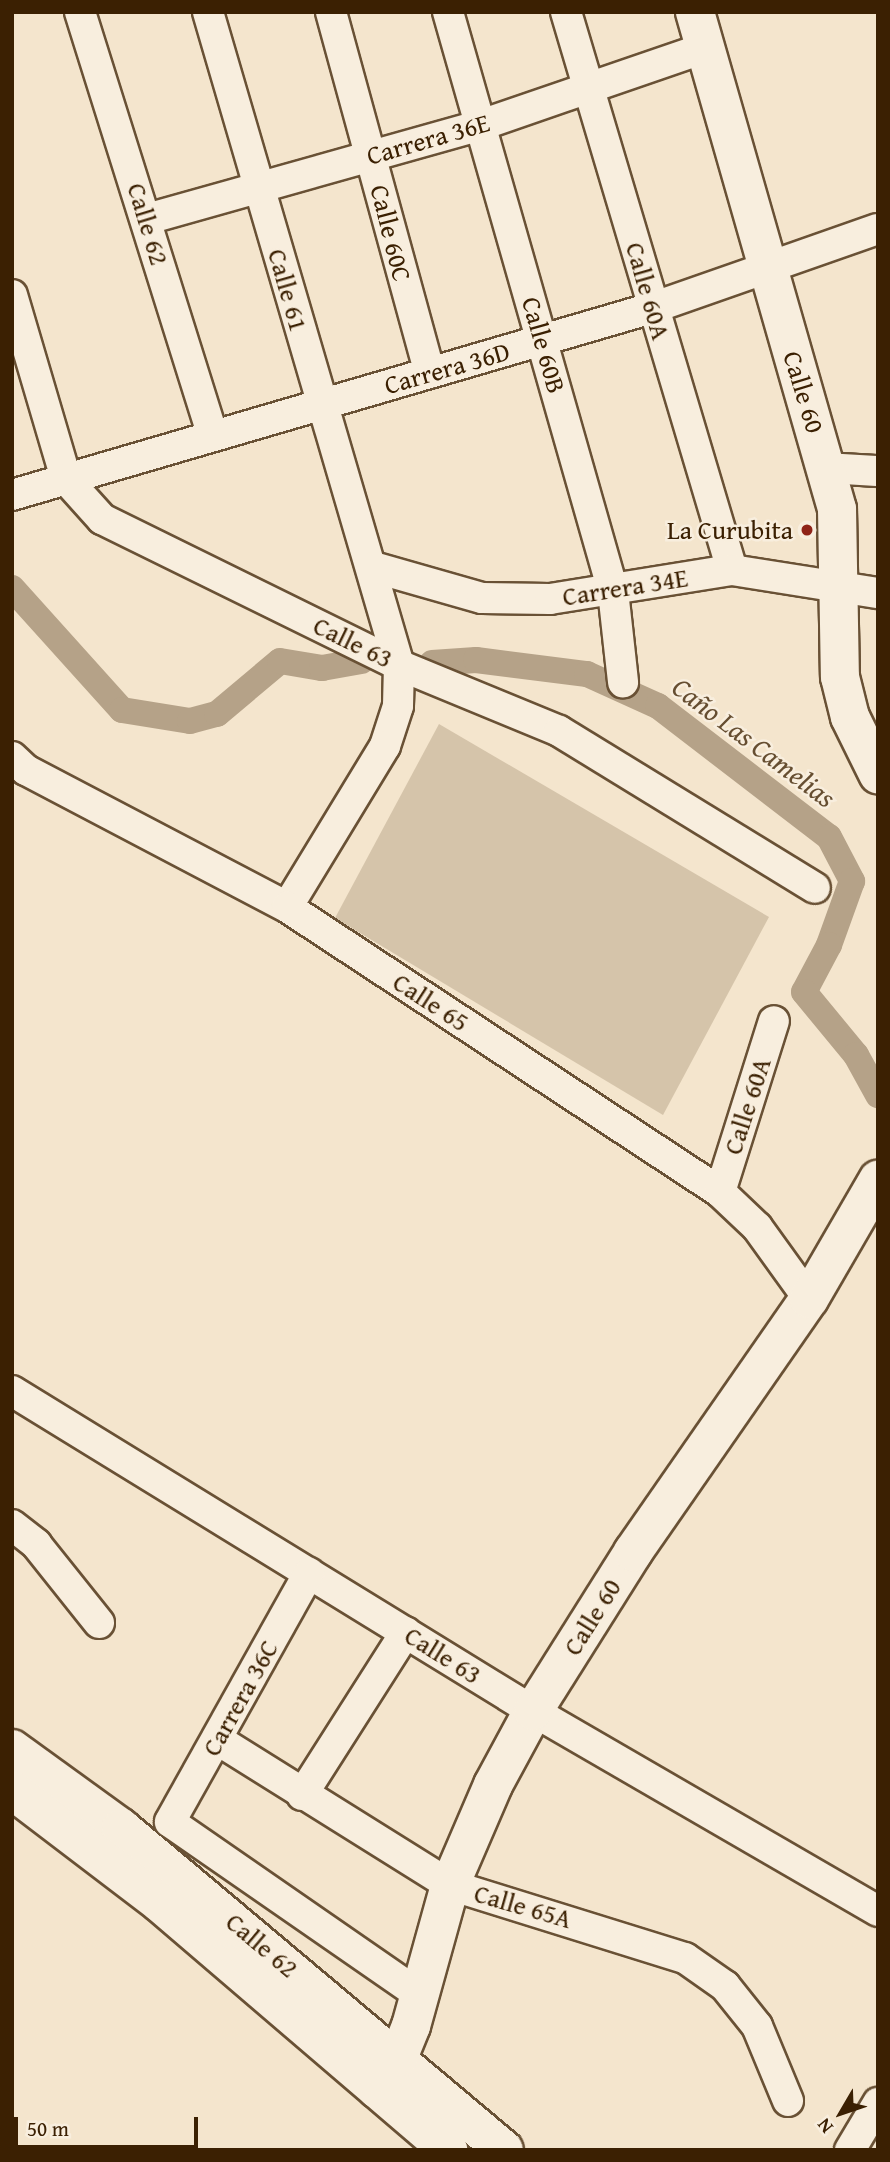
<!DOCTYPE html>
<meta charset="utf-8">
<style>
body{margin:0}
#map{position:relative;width:890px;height:2162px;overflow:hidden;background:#f4e5cd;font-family:"Gentium Book Plus",serif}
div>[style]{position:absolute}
.green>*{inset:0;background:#d5c4aa}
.canal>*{height:26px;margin:-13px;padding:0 13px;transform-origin:13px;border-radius:13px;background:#b5a288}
.roads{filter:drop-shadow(2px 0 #695135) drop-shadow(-2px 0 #695135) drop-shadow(0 2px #695135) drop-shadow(0 -2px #695135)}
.street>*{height:30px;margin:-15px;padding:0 15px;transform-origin:15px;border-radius:15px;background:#f8eede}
.secondary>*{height:38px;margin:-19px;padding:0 19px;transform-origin:19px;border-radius:19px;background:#f8eede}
.dots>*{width:19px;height:19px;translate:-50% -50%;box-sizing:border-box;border:4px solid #f8eede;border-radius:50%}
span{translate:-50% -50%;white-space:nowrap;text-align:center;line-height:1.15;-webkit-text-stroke:5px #f8eede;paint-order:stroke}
.street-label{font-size:26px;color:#3b2002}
.poi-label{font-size:26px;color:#3b2002}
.right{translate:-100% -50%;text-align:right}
.water-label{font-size:28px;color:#664e31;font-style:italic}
.frame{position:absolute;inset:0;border:14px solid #3b2002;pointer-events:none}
.north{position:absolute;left:806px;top:2078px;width:70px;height:70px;-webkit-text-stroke:5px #f8eede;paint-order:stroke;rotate:231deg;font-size:19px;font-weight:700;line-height:28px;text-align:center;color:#3b2002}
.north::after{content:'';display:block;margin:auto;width:24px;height:32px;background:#3b2002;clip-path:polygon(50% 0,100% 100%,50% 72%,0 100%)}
.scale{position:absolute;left:14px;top:2117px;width:184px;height:32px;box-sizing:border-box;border:4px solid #3b2002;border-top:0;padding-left:9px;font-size:21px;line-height:24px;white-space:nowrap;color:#3b2002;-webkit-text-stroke:5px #f8eede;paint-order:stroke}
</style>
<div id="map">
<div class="green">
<i style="clip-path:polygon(439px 724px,769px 917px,663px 1115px,335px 918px)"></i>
</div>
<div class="canal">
<i style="left:12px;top:588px;width:164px;rotate:48deg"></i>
<i style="left:122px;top:710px;width:69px;rotate:9.2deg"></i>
<i style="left:190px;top:721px;width:28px;rotate:-15deg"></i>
<i style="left:217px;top:714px;width:82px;rotate:-40.1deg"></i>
<i style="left:280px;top:661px;width:43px;rotate:9.5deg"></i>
<i style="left:322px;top:668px;width:40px;rotate:-10deg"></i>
<i style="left:432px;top:663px;width:44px;rotate:-3.9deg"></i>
<i style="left:476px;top:660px;width:112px;rotate:7.2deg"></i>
<i style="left:587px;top:674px;width:78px;rotate:24.3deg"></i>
<i style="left:658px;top:706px;width:215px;rotate:37.5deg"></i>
<i style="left:829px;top:837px;width:50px;rotate:62.4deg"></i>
<i style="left:852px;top:881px;width:68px;rotate:109.8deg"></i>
<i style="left:829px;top:945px;width:53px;rotate:118deg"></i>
<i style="left:804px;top:992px;width:82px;rotate:50.5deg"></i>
<i style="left:856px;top:1055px;width:46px;rotate:61.2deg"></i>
</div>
<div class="roads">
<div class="street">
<i style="left:80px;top:12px;width:444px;rotate:72.6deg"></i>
<i style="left:208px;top:12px;width:680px;rotate:73.7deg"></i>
<i style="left:399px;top:665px;width:41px;rotate:91.4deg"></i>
<i style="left:398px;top:706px;width:42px;rotate:108deg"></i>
<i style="left:385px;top:746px;width:188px;rotate:121.3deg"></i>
<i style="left:331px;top:12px;width:374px;rotate:74.7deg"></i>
<i style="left:448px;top:12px;width:602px;rotate:74.09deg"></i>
<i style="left:613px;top:591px;width:92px;rotate:83.7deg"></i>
<i style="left:566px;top:12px;width:582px;rotate:73.43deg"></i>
<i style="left:147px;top:219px;width:347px;rotate:-15.7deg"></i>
<i style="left:481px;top:125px;width:237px;rotate:-19deg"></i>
<i style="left:12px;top:295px;width:192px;rotate:73.6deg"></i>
<i style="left:66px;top:479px;width:54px;rotate:48deg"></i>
<i style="left:102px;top:519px;width:331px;rotate:26.2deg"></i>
<i style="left:399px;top:665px;width:173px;rotate:22.4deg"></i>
<i style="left:559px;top:731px;width:300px;rotate:31.5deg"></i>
<i style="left:827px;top:468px;width:51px;rotate:3.4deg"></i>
<i style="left:12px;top:495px;width:667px;rotate:-16.29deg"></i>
<i style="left:652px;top:308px;width:239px;rotate:-19.3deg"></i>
<i style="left:373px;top:567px;width:113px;rotate:15.9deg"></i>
<i style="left:482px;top:598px;width:68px;rotate:0.8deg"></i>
<i style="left:550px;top:599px;width:184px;rotate:-9.1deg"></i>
<i style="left:732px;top:570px;width:148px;rotate:9deg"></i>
<i style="left:12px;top:757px;width:19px;rotate:43deg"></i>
<i style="left:26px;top:770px;width:295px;rotate:27.7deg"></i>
<i style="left:287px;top:907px;width:518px;rotate:33.35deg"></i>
<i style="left:720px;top:1192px;width:51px;rotate:43.4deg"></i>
<i style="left:757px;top:1227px;width:89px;rotate:54.2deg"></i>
<i style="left:720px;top:1192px;width:179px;rotate:-72.5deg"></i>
<i style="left:12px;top:1391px;width:611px;rotate:31.56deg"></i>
<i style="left:533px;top:1711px;width:399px;rotate:30.1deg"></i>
<i style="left:12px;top:1525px;width:31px;rotate:38deg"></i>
<i style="left:36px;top:1544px;width:101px;rotate:51.4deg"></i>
<i style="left:309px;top:1573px;width:285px;rotate:119.2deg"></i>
<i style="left:170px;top:1822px;width:302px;rotate:34.7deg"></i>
<i style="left:218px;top:1740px;width:274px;rotate:32deg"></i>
<i style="left:450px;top:1885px;width:246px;rotate:17.3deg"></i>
<i style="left:685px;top:1958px;width:49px;rotate:35deg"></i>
<i style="left:725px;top:1986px;width:51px;rotate:51.3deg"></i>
<i style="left:757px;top:2026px;width:81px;rotate:67.5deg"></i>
<i style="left:302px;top:1795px;width:193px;rotate:-57.5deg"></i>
<i style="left:850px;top:2150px;width:55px;rotate:-59.2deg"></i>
</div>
<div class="secondary">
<i style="left:695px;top:12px;width:517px;rotate:74.05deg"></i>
<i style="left:837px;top:509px;width:168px;rotate:89deg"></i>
<i style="left:840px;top:677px;width:41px;rotate:76deg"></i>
<i style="left:850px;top:717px;width:64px;rotate:63.8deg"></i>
<i style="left:12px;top:1749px;width:135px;rotate:35.9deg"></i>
<i style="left:121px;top:1828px;width:500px;rotate:40.05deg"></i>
<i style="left:12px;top:1790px;width:185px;rotate:37.3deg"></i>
<i style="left:159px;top:1902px;width:381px;rotate:40.6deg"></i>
<i style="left:377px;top:2089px;width:37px;rotate:-56deg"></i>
<i style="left:398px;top:2058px;width:35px;rotate:-68deg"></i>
<i style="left:411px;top:2026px;width:146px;rotate:-74.5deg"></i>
<i style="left:450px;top:1885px;width:109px;rotate:-66.7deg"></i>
<i style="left:493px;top:1785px;width:84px;rotate:-61.6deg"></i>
<i style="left:533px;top:1711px;width:188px;rotate:-57.8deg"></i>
<i style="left:633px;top:1552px;width:308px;rotate:-55.2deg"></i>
<i style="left:809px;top:1299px;width:138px;rotate:-59.9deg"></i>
</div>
</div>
<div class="dots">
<i style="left:807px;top:530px;background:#8f2418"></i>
</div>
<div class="street-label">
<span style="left:428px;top:139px;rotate:-16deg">Carrera 36E</span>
<span style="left:148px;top:224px;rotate:73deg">Calle 62</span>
<span style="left:391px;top:233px;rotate:76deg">Calle 60C</span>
<span style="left:288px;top:290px;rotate:74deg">Calle 61</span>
<span style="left:648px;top:291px;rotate:74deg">Calle 60A</span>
<span style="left:544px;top:345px;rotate:74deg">Calle 60B</span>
<span style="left:447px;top:368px;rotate:-16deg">Carrera 36D</span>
<span style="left:804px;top:392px;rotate:73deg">Calle 60</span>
<span style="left:625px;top:587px;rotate:-9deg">Carrera 34E</span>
<span style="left:353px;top:642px;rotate:26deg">Calle 63</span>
<span style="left:431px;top:1002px;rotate:33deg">Calle 65</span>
<span style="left:747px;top:1106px;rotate:-72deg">Calle 60A</span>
<span style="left:592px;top:1617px;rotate:-58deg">Calle 60</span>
<span style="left:443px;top:1655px;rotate:32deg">Calle 63</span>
<span style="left:240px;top:1698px;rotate:-61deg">Carrera 36C</span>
<span style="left:523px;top:1906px;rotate:16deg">Calle 65A</span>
<span style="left:262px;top:1945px;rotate:40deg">Calle 62</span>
</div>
<div class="poi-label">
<span class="right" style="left:793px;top:530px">La Curubita</span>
</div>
<div class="water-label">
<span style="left:754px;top:742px;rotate:37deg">Caño Las Camelias</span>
</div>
<div class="frame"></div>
<div class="north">N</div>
<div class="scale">50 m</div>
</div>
